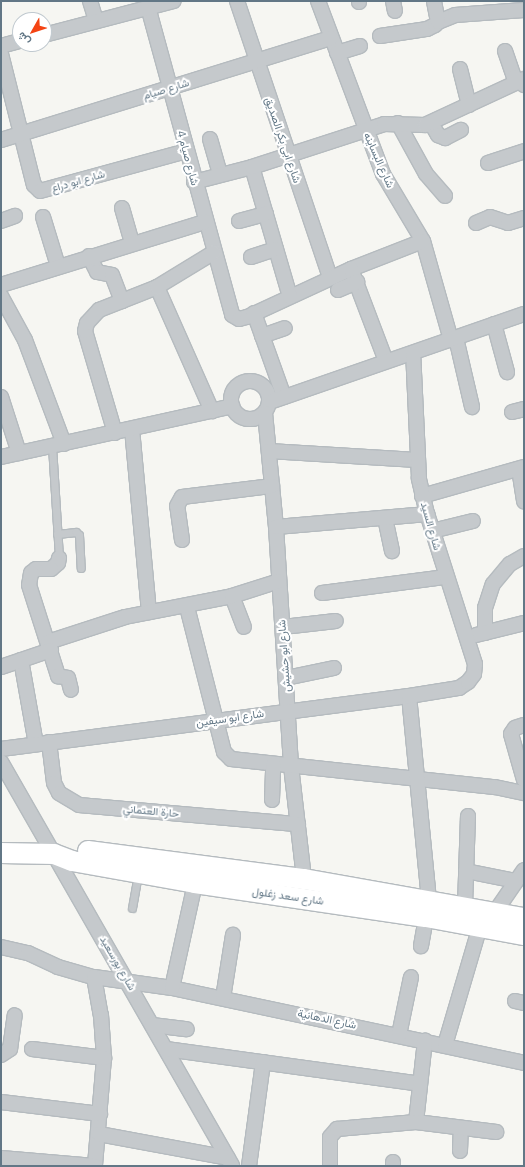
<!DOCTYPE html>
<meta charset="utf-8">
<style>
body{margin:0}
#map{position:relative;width:525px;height:1167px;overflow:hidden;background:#f6f6f2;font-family:"IBM Plex Sans",Vazirmatn,sans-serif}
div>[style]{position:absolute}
.roads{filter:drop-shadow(1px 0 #b5bbbf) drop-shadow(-1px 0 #b5bbbf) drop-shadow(0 1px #b5bbbf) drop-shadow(0 -1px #b5bbbf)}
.lane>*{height:7px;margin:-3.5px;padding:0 3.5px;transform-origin:3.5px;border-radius:3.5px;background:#c5c9cc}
.street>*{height:14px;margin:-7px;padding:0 7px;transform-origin:7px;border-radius:7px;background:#c5c9cc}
.street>.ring{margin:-7px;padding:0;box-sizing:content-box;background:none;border:14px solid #c5c9cc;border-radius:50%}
.secondary>*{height:20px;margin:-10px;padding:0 10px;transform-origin:10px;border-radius:10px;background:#fff}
span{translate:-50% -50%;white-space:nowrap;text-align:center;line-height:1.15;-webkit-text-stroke:4px #fff;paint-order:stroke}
.street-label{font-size:11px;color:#627786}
.frame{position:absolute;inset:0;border:2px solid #627786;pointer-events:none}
.north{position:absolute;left:12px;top:12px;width:40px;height:40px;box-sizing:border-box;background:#fff;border:1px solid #c0c9cf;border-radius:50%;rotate:231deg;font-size:11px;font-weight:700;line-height:16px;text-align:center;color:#627786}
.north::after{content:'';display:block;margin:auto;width:14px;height:18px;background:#f44414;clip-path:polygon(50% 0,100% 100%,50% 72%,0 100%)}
</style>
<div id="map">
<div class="roads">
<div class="lane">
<i style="left:52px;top:446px;width:112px;rotate:86.4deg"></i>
<i style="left:57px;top:534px;width:19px;rotate:-6deg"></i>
<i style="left:76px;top:532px;width:4px;rotate:45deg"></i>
<i style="left:79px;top:535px;width:33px;rotate:87deg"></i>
<i style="left:132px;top:908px;width:34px;rotate:-80deg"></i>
</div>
<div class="street">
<i style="left:90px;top:1px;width:21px;rotate:73deg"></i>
<i style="left:237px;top:1px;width:292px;rotate:71.4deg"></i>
<i style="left:318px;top:1px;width:185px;rotate:69.4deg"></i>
<i style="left:383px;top:174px;width:78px;rotate:59.2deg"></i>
<i style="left:423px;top:241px;width:103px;rotate:74.2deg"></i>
<i style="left:359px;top:1px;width:1px;rotate:90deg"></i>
<i style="left:393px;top:1px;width:10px;rotate:79deg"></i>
<i style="left:148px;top:7px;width:319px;rotate:74.7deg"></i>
<i style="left:232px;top:315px;width:8px;rotate:30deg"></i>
<i style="left:239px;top:319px;width:8px;rotate:-14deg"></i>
<i style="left:247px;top:317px;width:115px;rotate:-24.8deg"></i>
<i style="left:351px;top:269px;width:77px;rotate:-21.3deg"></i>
<i style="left:438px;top:22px;width:18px;rotate:-22deg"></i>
<i style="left:455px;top:15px;width:69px;rotate:-4.1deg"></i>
<i style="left:44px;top:35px;width:134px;rotate:-14.7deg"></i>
<i style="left:380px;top:36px;width:48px;rotate:-8.5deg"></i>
<i style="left:427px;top:29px;width:9px;rotate:-27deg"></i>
<i style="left:435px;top:25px;width:4px;rotate:-45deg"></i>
<i style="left:438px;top:22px;width:21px;rotate:-101deg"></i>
<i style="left:1px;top:46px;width:20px;rotate:-15deg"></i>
<i style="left:505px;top:51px;width:28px;rotate:71deg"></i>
<i style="left:514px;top:77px;width:13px;rotate:39deg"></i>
<i style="left:337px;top:53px;width:24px;rotate:-17deg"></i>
<i style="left:1px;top:54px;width:135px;rotate:75.9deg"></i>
<i style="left:34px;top:185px;width:8px;rotate:45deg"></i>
<i style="left:40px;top:191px;width:151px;rotate:-15.3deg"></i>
<i style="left:460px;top:69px;width:37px;rotate:76deg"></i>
<i style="left:398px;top:123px;width:58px;rotate:61.2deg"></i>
<i style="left:426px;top:174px;width:29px;rotate:49deg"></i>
<i style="left:431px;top:123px;width:14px;rotate:60deg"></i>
<i style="left:438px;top:135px;width:8px;rotate:23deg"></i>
<i style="left:445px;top:138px;width:18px;rotate:-27deg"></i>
<i style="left:210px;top:139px;width:37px;rotate:74deg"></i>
<i style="left:1px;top:140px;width:345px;rotate:-17.2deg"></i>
<i style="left:488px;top:163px;width:38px;rotate:-18deg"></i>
<i style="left:252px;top:167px;width:135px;rotate:73.7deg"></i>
<i style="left:194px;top:182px;width:60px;rotate:-14.5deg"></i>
<i style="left:252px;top:167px;width:139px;rotate:-18deg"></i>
<i style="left:384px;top:124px;width:41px;rotate:1.4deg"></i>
<i style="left:425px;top:125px;width:109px;rotate:-24.9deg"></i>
<i style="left:122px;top:208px;width:36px;rotate:74deg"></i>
<i style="left:43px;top:217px;width:51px;rotate:73deg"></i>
<i style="left:1px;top:221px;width:15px;rotate:-20deg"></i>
<i style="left:239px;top:221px;width:28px;rotate:-15deg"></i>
<i style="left:476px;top:223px;width:15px;rotate:-23deg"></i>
<i style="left:490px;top:217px;width:19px;rotate:18deg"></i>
<i style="left:508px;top:223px;width:17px;rotate:-17deg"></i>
<i style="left:89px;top:256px;width:18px;rotate:63deg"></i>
<i style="left:97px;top:272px;width:15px;rotate:11deg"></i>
<i style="left:112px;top:275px;width:28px;rotate:69deg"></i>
<i style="left:251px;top:257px;width:26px;rotate:-18deg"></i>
<i style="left:351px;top:269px;width:98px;rotate:69.2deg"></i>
<i style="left:1px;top:285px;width:214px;rotate:-17.2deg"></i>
<i style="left:157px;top:287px;width:136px;rotate:66.1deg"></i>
<i style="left:338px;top:290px;width:21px;rotate:-23deg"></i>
<i style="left:1px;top:296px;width:50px;rotate:61.4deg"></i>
<i style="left:25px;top:340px;width:111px;rotate:69.4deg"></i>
<i style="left:254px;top:313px;width:89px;rotate:70.3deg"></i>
<i style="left:494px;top:324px;width:50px;rotate:74.8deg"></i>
<i style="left:262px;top:336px;width:24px;rotate:-19deg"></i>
<i style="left:456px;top:338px;width:71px;rotate:76.9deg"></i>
<i class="ring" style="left:231px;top:381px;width:24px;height:24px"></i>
<i style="left:1px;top:397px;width:59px;rotate:72.2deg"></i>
<i style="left:270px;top:402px;width:269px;rotate:-19.1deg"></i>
<i style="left:512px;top:412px;width:12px;rotate:-14deg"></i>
<i style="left:265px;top:413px;width:115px;rotate:84.5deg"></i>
<i style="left:276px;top:527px;width:239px;rotate:86.4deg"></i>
<i style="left:291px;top:766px;width:122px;rotate:83.4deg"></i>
<i style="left:132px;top:429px;width:184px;rotate:84.7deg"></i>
<i style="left:115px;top:433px;width:106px;rotate:-106.4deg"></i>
<i style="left:85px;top:331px;width:8px;rotate:-76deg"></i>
<i style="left:87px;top:323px;width:18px;rotate:-47deg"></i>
<i style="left:99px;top:310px;width:62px;rotate:-21.6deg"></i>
<i style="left:157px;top:287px;width:66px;rotate:-31.3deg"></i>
<i style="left:269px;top:451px;width:148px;rotate:3.5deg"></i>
<i style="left:1px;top:457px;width:237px;rotate:-12.4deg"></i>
<i style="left:519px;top:469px;width:33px;rotate:81deg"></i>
<i style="left:422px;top:496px;width:106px;rotate:-15.9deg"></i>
<i style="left:385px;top:518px;width:34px;rotate:78deg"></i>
<i style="left:276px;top:527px;width:152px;rotate:-4.9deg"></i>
<i style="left:432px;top:531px;width:42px;rotate:-13.7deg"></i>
<i style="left:182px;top:540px;width:34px;rotate:-98deg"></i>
<i style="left:177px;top:506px;width:10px;rotate:-61deg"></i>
<i style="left:182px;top:497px;width:91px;rotate:-7deg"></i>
<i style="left:59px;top:558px;width:5px;rotate:101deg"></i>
<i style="left:58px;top:563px;width:9px;rotate:139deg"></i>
<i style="left:51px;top:569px;width:15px;rotate:180deg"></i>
<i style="left:36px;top:569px;width:6px;rotate:141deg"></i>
<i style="left:31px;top:573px;width:12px;rotate:99deg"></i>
<i style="left:29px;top:585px;width:96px;rotate:72.3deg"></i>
<i style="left:58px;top:676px;width:10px;rotate:11deg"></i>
<i style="left:68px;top:678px;width:12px;rotate:76deg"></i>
<i style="left:322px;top:593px;width:125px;rotate:-7.4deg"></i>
<i style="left:232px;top:596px;width:33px;rotate:69deg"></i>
<i style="left:187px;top:607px;width:150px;rotate:75.7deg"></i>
<i style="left:224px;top:752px;width:10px;rotate:45deg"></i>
<i style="left:231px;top:759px;width:265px;rotate:6.1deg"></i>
<i style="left:495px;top:787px;width:30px;rotate:12deg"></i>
<i style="left:283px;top:627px;width:53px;rotate:-6.5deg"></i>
<i style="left:485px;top:633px;width:25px;rotate:-90deg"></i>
<i style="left:485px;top:608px;width:25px;rotate:-72deg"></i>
<i style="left:493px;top:584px;width:26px;rotate:-50deg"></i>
<i style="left:510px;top:564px;width:16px;rotate:-30deg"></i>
<i style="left:476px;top:635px;width:49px;rotate:-14deg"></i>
<i style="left:48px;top:642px;width:81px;rotate:-18deg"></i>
<i style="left:125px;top:617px;width:109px;rotate:-11.1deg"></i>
<i style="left:232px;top:596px;width:49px;rotate:-17.7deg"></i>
<i style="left:21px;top:660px;width:85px;rotate:79.9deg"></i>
<i style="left:1px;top:667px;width:53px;rotate:-18.8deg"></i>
<i style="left:286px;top:678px;width:49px;rotate:-11.8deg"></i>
<i style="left:409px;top:696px;width:206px;rotate:84.4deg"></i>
<i style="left:429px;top:901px;width:46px;rotate:100.1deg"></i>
<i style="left:524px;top:725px;width:9px;rotate:162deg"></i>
<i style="left:515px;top:728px;width:7px;rotate:124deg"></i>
<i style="left:511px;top:734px;width:48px;rotate:74.2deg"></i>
<i style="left:49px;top:742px;width:41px;rotate:83deg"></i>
<i style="left:54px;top:783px;width:11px;rotate:63deg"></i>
<i style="left:59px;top:793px;width:23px;rotate:31deg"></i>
<i style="left:79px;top:805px;width:220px;rotate:5deg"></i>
<i style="left:1px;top:749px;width:411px;rotate:-7.4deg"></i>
<i style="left:409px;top:696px;width:51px;rotate:-9.1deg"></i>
<i style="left:459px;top:688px;width:11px;rotate:-34deg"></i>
<i style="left:468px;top:682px;width:10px;rotate:-53deg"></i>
<i style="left:474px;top:674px;width:10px;rotate:-84deg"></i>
<i style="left:475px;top:664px;width:157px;rotate:-107.7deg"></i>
<i style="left:427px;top:514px;width:37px;rotate:-103deg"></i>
<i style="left:419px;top:478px;width:125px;rotate:-92.7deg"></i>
<i style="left:1px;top:762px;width:465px;rotate:60.2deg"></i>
<i style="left:272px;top:800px;width:35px;rotate:-88deg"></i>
<i style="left:466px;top:871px;width:51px;rotate:11.3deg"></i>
<i style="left:465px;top:906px;width:90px;rotate:-88.1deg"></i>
<i style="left:495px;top:912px;width:51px;rotate:-55.4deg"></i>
<i style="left:1px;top:947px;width:28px;rotate:13deg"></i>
<i style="left:28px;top:953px;width:33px;rotate:25deg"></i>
<i style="left:58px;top:967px;width:37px;rotate:16deg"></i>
<i style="left:94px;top:977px;width:79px;rotate:8deg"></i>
<i style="left:172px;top:988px;width:360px;rotate:12deg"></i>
<i style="left:94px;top:977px;width:39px;rotate:80deg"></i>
<i style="left:101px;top:1015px;width:43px;rotate:86deg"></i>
<i style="left:104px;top:1058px;width:108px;rotate:94.8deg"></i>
<i style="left:172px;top:988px;width:107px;rotate:-77.6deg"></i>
<i style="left:223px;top:998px;width:64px;rotate:-81deg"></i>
<i style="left:515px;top:1001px;width:9px;rotate:13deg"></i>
<i style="left:152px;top:1025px;width:35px;rotate:7deg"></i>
<i style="left:399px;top:1035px;width:59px;rotate:-78.3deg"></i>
<i style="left:445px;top:1045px;width:124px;rotate:-73.6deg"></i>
<i style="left:32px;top:1049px;width:73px;rotate:7.1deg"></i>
<i style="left:166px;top:1049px;width:256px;rotate:7.8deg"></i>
<i style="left:1px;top:1055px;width:11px;rotate:-34deg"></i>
<i style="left:10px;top:1049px;width:34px;rotate:-82deg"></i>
<i style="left:1px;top:1102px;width:100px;rotate:6.9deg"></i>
<i style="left:416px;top:1122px;width:82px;rotate:-83.7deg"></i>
<i style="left:99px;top:1134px;width:131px;rotate:10.5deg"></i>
<i style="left:460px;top:1151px;width:23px;rotate:-88deg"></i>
<i style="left:1px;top:1158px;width:94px;rotate:4.9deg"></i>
<i style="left:393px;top:1162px;width:4px;rotate:90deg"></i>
<i style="left:249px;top:1166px;width:105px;rotate:-82.3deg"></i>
<i style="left:330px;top:1166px;width:29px;rotate:-90deg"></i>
<i style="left:330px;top:1137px;width:11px;rotate:-49deg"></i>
<i style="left:337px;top:1129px;width:79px;rotate:-5.1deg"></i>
<i style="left:416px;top:1122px;width:81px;rotate:7.1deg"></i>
</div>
<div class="secondary">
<i style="left:88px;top:851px;width:218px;rotate:7.4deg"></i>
<i style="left:304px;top:879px;width:223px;rotate:10.1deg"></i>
<i style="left:1px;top:853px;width:53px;rotate:1.1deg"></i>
<i style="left:54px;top:854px;width:19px;rotate:21deg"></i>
<i style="left:72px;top:861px;width:125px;rotate:10.1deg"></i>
<i style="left:195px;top:883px;width:233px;rotate:8.4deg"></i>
<i style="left:426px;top:917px;width:100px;rotate:10.4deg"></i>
</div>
</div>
<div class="street-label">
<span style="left:166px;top:89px;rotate:-17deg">شارع صيام</span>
<span style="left:283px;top:140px;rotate:71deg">شارع ابى بكر الصديق</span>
<span style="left:188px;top:158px;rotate:75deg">شارع صيام 4</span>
<span style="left:379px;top:160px;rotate:66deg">شارع البساينه</span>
<span style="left:78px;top:181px;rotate:-16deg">شارع ابو دراع</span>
<span style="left:431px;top:526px;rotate:74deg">شارع السيد</span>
<span style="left:284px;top:656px;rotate:-94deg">شارع ابو حشيش</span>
<span style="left:230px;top:718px;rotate:-8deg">شارع ابو سيفين</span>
<span style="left:151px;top:811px;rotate:5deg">حارة العتماني</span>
<span style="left:288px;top:896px;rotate:8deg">شارع سعد زغلول</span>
<span style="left:118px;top:963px;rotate:60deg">شارع بورسعيد</span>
<span style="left:327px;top:1019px;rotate:12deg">شارع الدهانية</span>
</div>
<div class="frame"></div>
<div class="north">ش</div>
</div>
